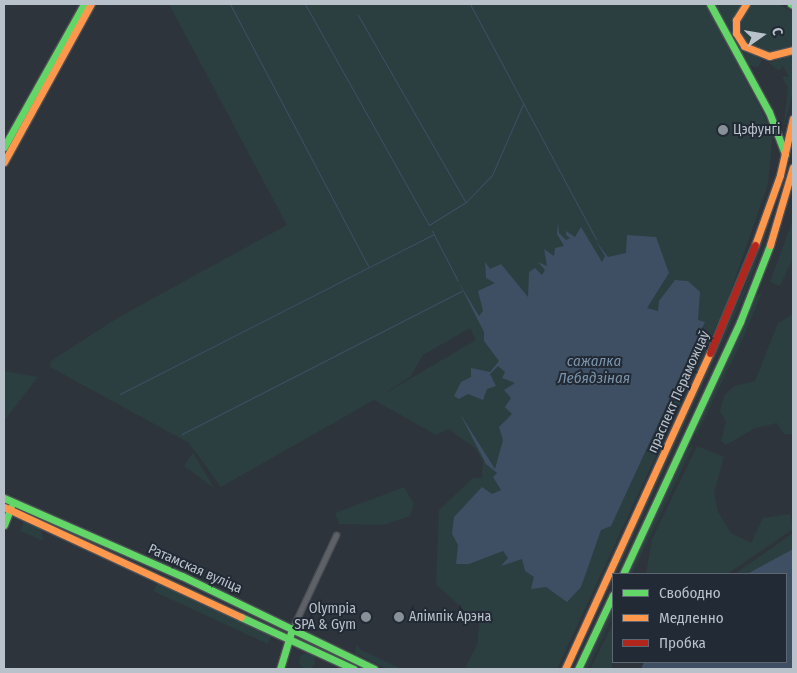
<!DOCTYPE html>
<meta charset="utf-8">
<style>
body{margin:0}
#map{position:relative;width:797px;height:673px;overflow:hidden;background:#2e343b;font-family:"Fira Sans Condensed",sans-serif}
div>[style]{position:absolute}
.green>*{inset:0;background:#2b3e40}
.round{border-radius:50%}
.water>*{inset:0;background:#3e4f64}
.stream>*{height:1px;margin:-0.5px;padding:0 0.5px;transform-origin:0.5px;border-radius:0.5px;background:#3e4f64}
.roads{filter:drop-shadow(1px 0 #4c5055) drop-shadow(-1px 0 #4c5055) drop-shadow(0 1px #4c5055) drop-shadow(0 -1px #4c5055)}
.street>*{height:5px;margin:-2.5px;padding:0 2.5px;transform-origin:2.5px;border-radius:2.5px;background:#5e6268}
.fast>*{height:7px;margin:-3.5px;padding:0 3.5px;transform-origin:3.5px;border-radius:3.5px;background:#63d668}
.slow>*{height:7px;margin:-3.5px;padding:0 3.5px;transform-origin:3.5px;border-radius:3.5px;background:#ff974d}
.jam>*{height:7px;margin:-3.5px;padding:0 3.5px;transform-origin:3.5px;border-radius:3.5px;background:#b3261e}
.dots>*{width:14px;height:14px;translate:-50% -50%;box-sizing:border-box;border:2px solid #212a35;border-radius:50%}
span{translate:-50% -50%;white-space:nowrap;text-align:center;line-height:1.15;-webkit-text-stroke:4px #212a35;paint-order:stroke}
.poi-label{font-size:14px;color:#b9c1ca}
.left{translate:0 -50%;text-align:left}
.right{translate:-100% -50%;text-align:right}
.street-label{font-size:14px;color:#b9c1ca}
.water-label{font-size:15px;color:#7c93aa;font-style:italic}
.frame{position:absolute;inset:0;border:5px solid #b9c1ca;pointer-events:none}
.legend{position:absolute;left:612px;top:573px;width:175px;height:90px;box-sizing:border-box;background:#212a35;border:1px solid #5e6671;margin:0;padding:6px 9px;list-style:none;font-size:15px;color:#b9c1ca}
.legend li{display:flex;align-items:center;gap:10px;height:25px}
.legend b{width:25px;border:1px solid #5e6671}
.north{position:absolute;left:737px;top:10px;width:50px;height:50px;-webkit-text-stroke:4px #212a35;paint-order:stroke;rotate:77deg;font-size:14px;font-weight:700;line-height:20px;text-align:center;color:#b9c1ca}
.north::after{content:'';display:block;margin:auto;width:18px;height:22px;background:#b9c1ca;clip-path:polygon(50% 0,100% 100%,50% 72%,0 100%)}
</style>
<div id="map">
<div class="green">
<i style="clip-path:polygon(evenodd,169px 4px,707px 4px,773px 133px,768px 184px,726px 305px,557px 669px,465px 669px,477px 645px,479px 624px,436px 584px,439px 510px,473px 478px,482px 478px,483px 461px,476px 449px,449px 429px,436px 435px,374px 400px,221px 487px,189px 443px,50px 367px,51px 361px,119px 317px,287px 225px,169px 4px,470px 328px,476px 340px,379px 397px,410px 377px,423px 355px,470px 328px)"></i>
<i style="clip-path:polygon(715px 4px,743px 4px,733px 18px,742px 47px,762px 60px,758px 67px,748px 65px)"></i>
<i style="clip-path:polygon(752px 4px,778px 4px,793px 12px,793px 45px,768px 53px,749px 46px,739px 30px,740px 17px)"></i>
<i style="clip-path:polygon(793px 54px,793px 91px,783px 130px,788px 89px,782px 76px,789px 77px,783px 66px,779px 71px,769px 63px)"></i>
<i style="clip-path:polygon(786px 161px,773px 213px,746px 290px,620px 565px,568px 669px,745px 287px)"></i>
<i style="clip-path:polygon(793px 220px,793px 258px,780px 286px,770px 282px)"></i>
<i style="clip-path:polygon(762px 292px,745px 334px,696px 436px,694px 427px,754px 298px)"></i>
<i style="clip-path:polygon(793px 314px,793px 434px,784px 434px,777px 423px,755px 428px,726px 445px,721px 441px,726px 422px,720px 411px,724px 396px,734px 386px,755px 381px,778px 323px)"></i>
<i style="clip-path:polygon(4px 371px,38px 377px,4px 421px)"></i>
<i style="clip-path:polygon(693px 446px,632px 574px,627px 574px,686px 450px)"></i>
<i style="clip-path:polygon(697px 446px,724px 457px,714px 493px,718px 512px,731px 533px,751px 543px,763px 518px,790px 514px,793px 529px,727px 574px,646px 574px,652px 539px)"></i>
<i style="clip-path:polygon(193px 453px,214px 488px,184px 466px)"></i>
<i style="clip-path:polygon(404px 487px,414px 504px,410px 516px,383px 525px,339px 524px,335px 513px)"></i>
<i style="clip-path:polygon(24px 521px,41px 527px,43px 541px,20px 531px)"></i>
<i style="clip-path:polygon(793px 533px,793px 549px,747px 574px,735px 574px)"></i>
<i style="clip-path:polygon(158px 582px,272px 634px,268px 644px,153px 591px)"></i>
<i style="clip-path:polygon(613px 602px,613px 615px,588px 669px,581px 669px)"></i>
<i style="clip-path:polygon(613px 623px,612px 669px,591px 669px,591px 668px)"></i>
<i style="clip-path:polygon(357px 645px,361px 650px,402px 669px,388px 669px,354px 653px)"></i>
<i class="round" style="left:299px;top:653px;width:16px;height:16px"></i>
</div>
<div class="water">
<i style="clip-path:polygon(558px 222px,559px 233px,566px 240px,570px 238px,566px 235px,566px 231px,575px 237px,581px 227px,602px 262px,605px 256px,595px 240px,608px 257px,626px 253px,627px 235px,656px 237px,669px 273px,647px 308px,658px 311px,659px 301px,675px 280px,688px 281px,700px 292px,698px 320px,705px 322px,611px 526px,601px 530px,581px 587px,567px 602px,546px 587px,531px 589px,534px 577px,525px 571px,522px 559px,501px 566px,508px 558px,503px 551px,469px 564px,456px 564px,458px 545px,452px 534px,454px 517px,482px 487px,492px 494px,501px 490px,493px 477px,497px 473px,486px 464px,459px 412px,495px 469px,503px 440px,499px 427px,512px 414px,505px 407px,511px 398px,504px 390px,515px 383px,502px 378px,505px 372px,498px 366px,490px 374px,496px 386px,487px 389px,483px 400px,468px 394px,459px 399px,454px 396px,461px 382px,471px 377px,471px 368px,490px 372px,499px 361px,484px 341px,484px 332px,458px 281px,479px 316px,483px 311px,478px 291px,495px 283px,486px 278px,485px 262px,490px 269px,501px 264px,528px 297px,529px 272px,535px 268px,542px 275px,545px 270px,538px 262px,547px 266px,544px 249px,554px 256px,555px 248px,564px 246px,557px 234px)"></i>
<i style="clip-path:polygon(793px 549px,793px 669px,641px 669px,644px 662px,786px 662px,786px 574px,747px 574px)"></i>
</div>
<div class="stream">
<i style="left:230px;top:4px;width:296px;rotate:62.2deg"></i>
<i style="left:305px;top:4px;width:253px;rotate:60.7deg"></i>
<i style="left:429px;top:225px;width:44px;rotate:-31.9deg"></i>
<i style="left:466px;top:202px;width:37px;rotate:-46deg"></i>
<i style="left:492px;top:175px;width:77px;rotate:-66.4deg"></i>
<i style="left:470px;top:4px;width:267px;rotate:61.8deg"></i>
<i style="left:358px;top:15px;width:215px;rotate:60.1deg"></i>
<i style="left:432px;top:231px;width:56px;rotate:62.5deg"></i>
<i style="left:120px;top:394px;width:352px;rotate:-27deg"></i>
<i style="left:182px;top:434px;width:314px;rotate:-27.1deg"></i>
</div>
<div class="roads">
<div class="street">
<i style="left:292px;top:629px;width:104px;rotate:-64.9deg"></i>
</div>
<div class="fast">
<i style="left:710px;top:4px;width:123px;rotate:61.4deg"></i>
<i style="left:769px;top:112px;width:45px;rotate:69.1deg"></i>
<i style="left:791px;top:4px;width:2px;rotate:27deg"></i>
<i style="left:4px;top:147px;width:164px;rotate:-60.8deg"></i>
<i style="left:4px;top:498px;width:194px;rotate:23.7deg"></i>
<i style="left:182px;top:576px;width:213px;rotate:25.8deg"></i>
<i style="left:4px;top:525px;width:19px;rotate:-69deg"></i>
<i style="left:623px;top:574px;width:278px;rotate:-65.1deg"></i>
<i style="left:740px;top:322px;width:83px;rotate:-68.7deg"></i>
<i style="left:241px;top:617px;width:124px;rotate:24.7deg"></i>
<i style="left:280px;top:669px;width:42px;rotate:-73.3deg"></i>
<i style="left:578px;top:669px;width:82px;rotate:-64.7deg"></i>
</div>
<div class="slow">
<i style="left:746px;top:4px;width:19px;rotate:122deg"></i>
<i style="left:736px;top:20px;width:13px;rotate:90deg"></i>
<i style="left:736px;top:33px;width:15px;rotate:58deg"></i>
<i style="left:744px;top:46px;width:27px;rotate:22deg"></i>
<i style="left:769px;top:56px;width:25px;rotate:-14deg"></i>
<i style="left:4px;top:162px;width:180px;rotate:-61.2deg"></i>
<i style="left:755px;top:245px;width:74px;rotate:-70.3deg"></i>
<i style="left:780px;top:175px;width:58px;rotate:-77.2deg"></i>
<i style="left:770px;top:245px;width:81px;rotate:-73.6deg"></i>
<i style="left:4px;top:507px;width:261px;rotate:24.9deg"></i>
<i style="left:565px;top:669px;width:348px;rotate:-65.4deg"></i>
</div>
<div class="jam">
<i style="left:710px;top:353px;width:117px;rotate:-67.4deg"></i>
</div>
</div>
<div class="dots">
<i style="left:723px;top:130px;background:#889098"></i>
<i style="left:366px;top:617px;background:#889098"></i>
<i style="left:399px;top:617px;background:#889098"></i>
</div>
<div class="poi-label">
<span class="left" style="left:733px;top:130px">Цэфунгі</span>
<span class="right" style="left:356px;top:617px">Olympia<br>SPA &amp; Gym</span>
<span class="left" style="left:409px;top:617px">Алімпік Арэна</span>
</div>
<div class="street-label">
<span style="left:679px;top:392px;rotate:-66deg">праспект Пераможцаў</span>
<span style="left:195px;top:569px;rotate:24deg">Ратамская вуліца</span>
</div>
<div class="water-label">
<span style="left:594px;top:370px">сажалка<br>Лебядзіная</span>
</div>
<div class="frame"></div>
<ul class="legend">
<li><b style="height:6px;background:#63d668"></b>Свободно</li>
<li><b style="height:6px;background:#ff974d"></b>Медленно</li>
<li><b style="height:6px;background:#b3261e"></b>Пробка</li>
</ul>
<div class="north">С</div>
</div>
